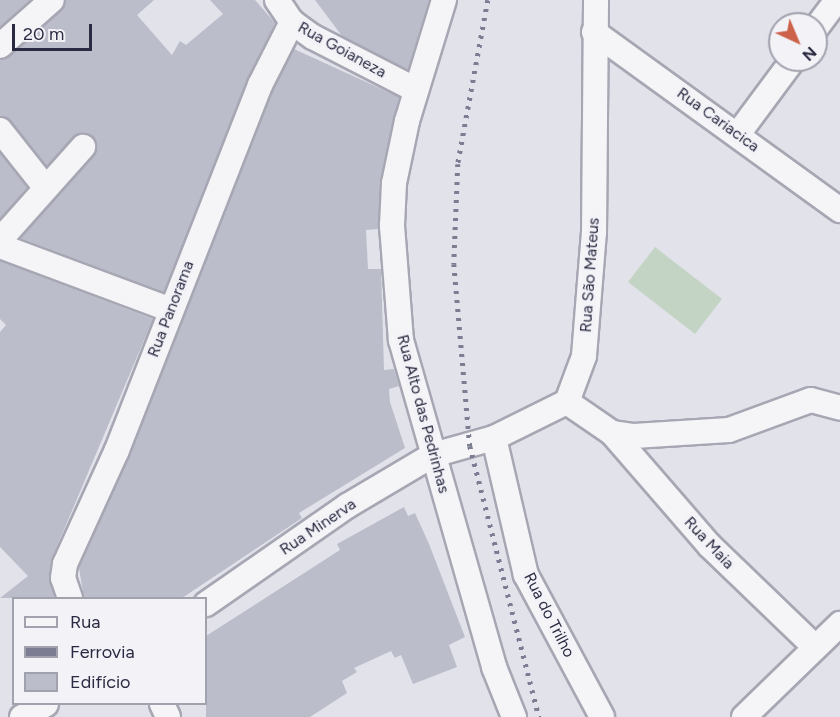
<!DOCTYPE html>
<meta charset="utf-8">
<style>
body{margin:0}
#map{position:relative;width:840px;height:717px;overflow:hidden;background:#e2e2ea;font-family:Figtree,sans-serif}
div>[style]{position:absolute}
.green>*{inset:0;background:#c3d4c4}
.building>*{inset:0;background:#bcbdca}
.roads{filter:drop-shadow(2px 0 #a7a7b4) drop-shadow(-2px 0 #a7a7b4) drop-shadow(0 2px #a7a7b4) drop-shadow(0 -2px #a7a7b4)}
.street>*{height:24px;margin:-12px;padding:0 12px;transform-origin:12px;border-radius:12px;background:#f5f5f8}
.rail>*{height:4.5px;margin-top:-2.25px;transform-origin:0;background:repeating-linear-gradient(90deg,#7c7d93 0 3px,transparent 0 9px)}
span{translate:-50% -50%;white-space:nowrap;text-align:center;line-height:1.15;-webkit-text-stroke:6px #f2f2f7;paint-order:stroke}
.street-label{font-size:16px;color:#2a2b42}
.legend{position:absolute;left:12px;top:597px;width:195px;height:108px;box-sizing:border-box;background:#f2f2f7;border:2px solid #a2a2af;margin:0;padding:8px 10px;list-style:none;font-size:18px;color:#2a2b42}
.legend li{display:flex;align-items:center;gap:12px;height:30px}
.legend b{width:30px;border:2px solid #a2a2af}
.north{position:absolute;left:768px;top:12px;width:60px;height:60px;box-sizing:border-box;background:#f2f2f7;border:2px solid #a2a2af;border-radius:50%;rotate:136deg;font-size:16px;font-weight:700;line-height:24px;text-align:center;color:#2a2b42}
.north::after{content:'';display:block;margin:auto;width:21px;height:27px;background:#cc624a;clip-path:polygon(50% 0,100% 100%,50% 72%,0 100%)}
.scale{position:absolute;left:12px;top:24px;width:80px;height:27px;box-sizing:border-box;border:3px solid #2a2b42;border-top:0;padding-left:8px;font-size:18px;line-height:21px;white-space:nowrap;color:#2a2b42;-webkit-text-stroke:4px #f2f2f7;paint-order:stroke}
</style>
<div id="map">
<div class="green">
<i style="clip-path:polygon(655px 247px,722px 299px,695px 334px,628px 282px)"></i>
</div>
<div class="building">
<i style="clip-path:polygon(0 0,30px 0,0 27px)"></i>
<i style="clip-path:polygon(66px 0,154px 0,137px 15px,172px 55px,180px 41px,186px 45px,223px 14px,210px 0,255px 0,275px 23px,247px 80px,164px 292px,20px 238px,97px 149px,92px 136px,79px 133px,47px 166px,11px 121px,0 116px,0 60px,61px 11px)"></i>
<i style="clip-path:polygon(315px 0,429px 0,408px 70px,342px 36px)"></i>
<i style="clip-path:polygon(294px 49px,399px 97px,380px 180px,378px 229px,366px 230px,368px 269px,381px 269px,384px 370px,394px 369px,399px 386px,389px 389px,390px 402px,405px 448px,299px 513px,302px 518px,182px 598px,84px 598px,79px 568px,130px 455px,273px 91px)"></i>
<i style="clip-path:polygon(0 153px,27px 188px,0 219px)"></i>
<i style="clip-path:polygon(0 261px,153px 319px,52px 558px,49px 577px,55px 598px,0 598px,28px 576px,0 547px,0 332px,6px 325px,0 319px)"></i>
<i style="clip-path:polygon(404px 507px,408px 516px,415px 513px,429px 544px,465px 637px,449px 645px,457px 667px,413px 684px,401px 655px,395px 658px,391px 651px,354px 668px,357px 672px,342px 681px,347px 693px,310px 717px,206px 717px,206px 636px,340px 550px,337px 544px)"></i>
</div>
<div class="roads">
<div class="street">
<i style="left:277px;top:0;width:27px;rotate:56deg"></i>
<i style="left:292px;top:22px;width:26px;rotate:36deg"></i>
<i style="left:313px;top:37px;width:116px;rotate:27.2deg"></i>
<i style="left:444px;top:0;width:127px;rotate:107deg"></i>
<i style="left:407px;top:121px;width:63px;rotate:101.8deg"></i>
<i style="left:394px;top:183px;width:43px;rotate:92.7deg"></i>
<i style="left:392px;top:226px;width:114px;rotate:85.5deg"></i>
<i style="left:401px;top:340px;width:340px;rotate:74.1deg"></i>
<i style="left:494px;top:667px;width:54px;rotate:68.2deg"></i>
<i style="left:816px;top:28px;width:35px;rotate:-53deg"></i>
<i style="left:594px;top:32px;width:304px;rotate:35.9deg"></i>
<i style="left:0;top:46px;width:69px;rotate:-41.5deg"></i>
<i style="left:0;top:130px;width:73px;rotate:51.7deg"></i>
<i style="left:738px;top:134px;width:92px;rotate:-53.4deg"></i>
<i style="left:0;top:240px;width:125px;rotate:-48.3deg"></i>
<i style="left:0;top:246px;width:183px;rotate:20.5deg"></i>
<i style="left:567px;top:402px;width:55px;rotate:34.6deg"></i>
<i style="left:612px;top:433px;width:22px;rotate:8deg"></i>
<i style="left:634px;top:436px;width:95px;rotate:-3.6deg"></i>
<i style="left:729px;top:430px;width:87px;rotate:-20.1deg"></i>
<i style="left:811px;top:400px;width:30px;rotate:15deg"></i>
<i style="left:612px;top:433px;width:148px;rotate:49.1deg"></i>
<i style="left:709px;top:545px;width:146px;rotate:43.9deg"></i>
<i style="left:494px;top:438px;width:141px;rotate:76.9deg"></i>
<i style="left:526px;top:575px;width:161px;rotate:61.8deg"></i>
<i style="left:70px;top:598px;width:21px;rotate:-109deg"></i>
<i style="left:63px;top:578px;width:14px;rotate:-82deg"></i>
<i style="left:65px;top:564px;width:125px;rotate:-65.5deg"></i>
<i style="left:117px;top:450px;width:392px;rotate:-68.6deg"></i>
<i style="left:260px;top:85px;width:71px;rotate:-63.1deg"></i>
<i style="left:206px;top:604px;width:172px;rotate:-34.8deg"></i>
<i style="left:347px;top:506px;width:100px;rotate:-30.7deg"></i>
<i style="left:433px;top:455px;width:63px;rotate:-15.6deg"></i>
<i style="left:494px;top:438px;width:81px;rotate:-26.3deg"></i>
<i style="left:567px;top:402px;width:49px;rotate:-69.7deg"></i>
<i style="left:584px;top:356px;width:123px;rotate:-85.4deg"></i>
<i style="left:594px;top:233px;width:233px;rotate:-89.5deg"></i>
<i style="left:162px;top:704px;width:14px;rotate:65deg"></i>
<i style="left:22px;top:717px;width:27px;rotate:-28deg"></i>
<i style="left:744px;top:717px;width:134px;rotate:-44.1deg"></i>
</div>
</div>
<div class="rail">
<i style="left:488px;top:0;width:167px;rotate:100.4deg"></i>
<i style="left:458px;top:164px;width:100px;rotate:92.3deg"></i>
<i style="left:454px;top:264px;width:183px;rotate:85deg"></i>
<i style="left:470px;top:446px;width:280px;rotate:75.7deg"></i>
</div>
<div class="street-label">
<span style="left:342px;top:50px;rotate:29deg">Rua Goianeza</span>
<span style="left:718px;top:120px;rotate:36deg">Rua Cariacica</span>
<span style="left:590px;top:275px;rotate:-86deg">Rua São Mateus</span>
<span style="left:171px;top:309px;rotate:-69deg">Rua Panorama</span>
<span style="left:423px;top:414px;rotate:75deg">Rua Alto das Pedrinhas</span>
<span style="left:318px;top:527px;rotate:-34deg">Rua Minerva</span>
<span style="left:709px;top:543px;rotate:47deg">Rua Maia</span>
<span style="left:549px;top:615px;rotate:63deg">Rua do Trilho</span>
</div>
<ul class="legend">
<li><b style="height:8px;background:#f5f5f8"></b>Rua</li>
<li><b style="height:8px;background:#7c7d93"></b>Ferrovia</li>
<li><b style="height:16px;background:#bcbdca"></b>Edifício</li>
</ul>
<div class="north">N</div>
<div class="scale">20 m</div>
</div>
